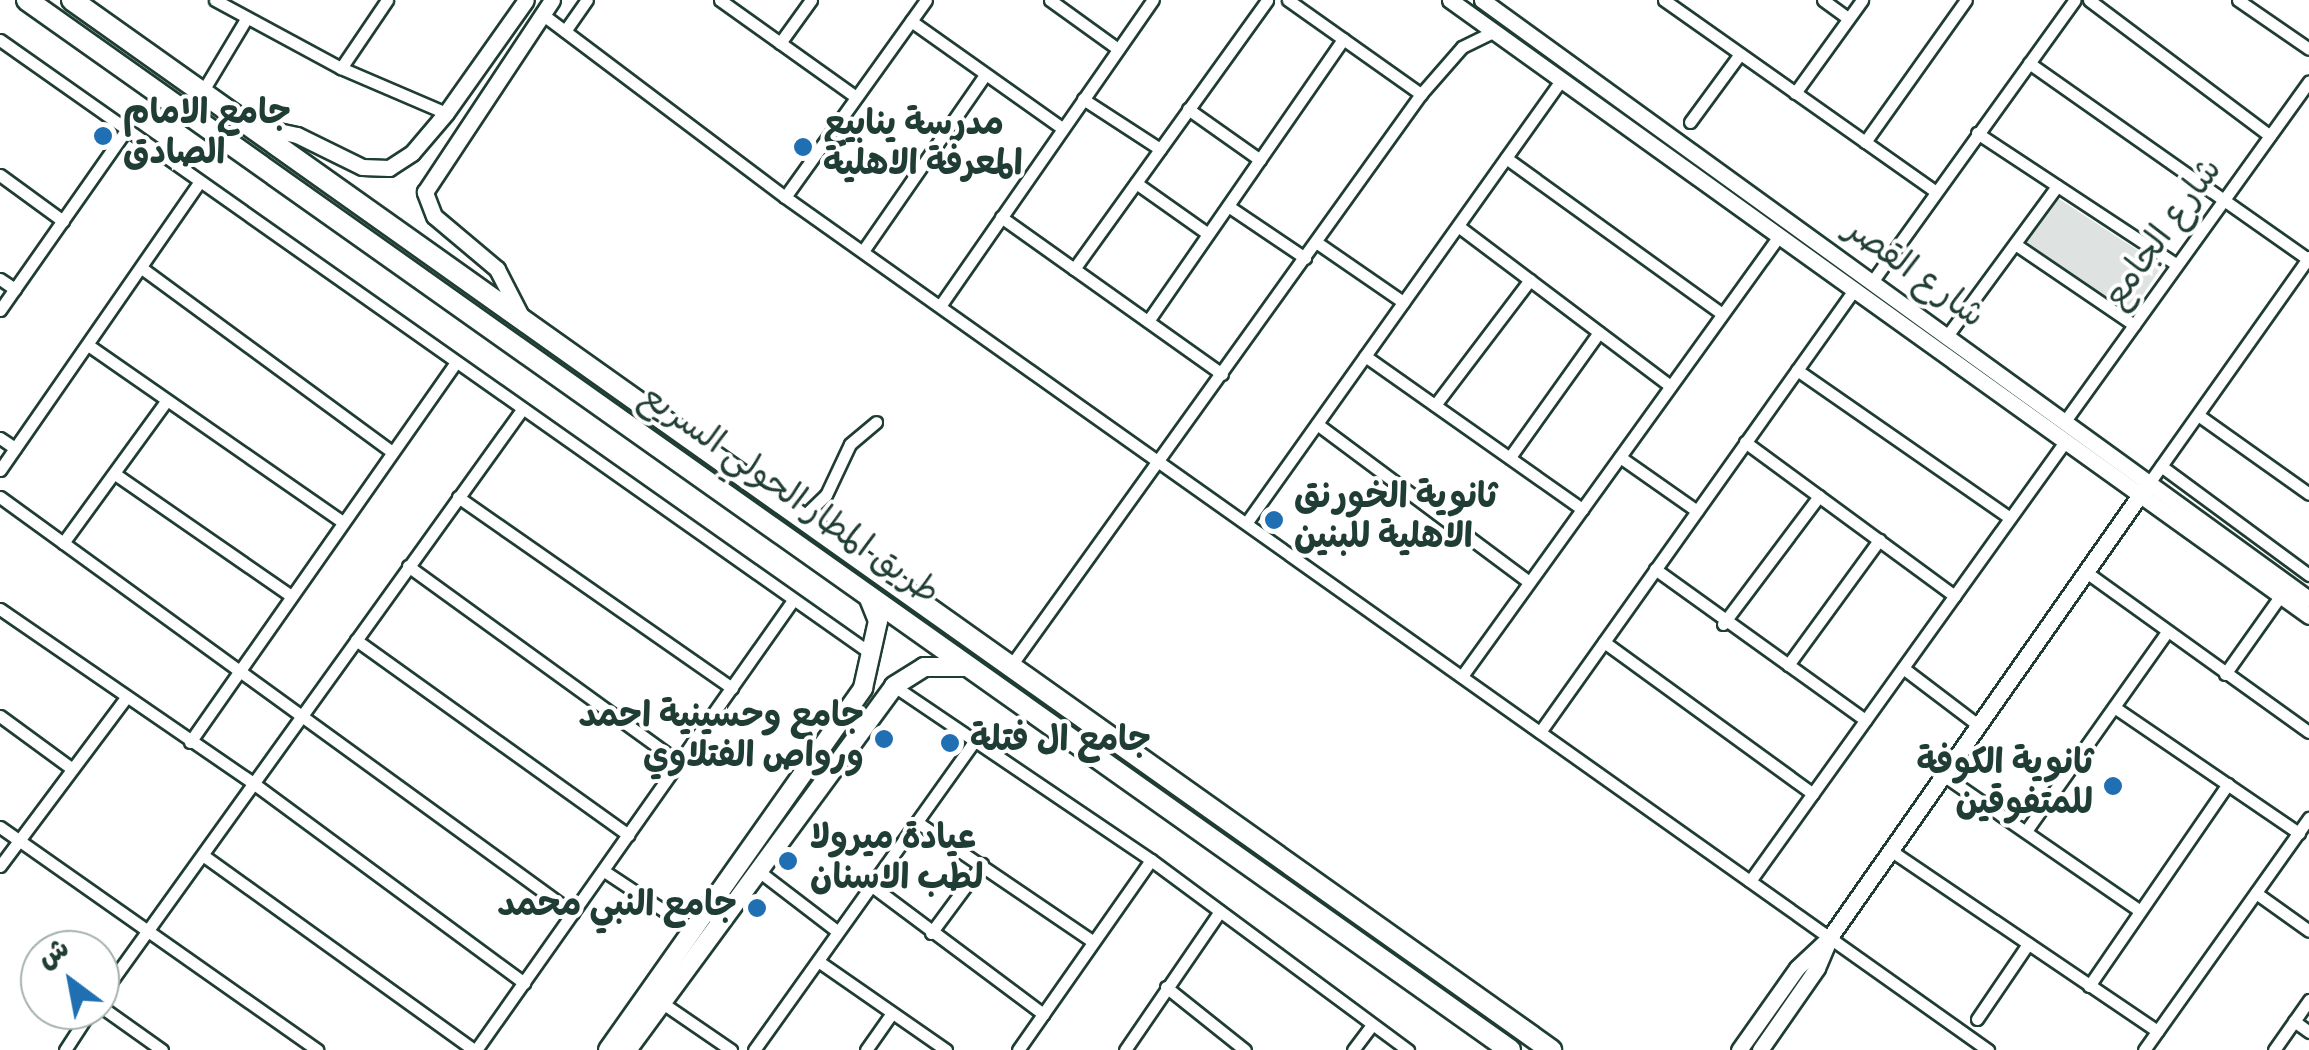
<!DOCTYPE html>
<meta charset="utf-8">
<style>
body{margin:0}
#map{position:relative;width:2309px;height:1050px;overflow:hidden;background:#fff;font-family:Dekko,"Playpen Sans Arabic",sans-serif}
div>[style]{position:absolute}
.green>*{inset:0;background:#dee3e2}
.roads{filter:drop-shadow(2px 0 #1f3d34) drop-shadow(-2px 0 #1f3d34) drop-shadow(0 2px #1f3d34) drop-shadow(0 -2px #1f3d34)}
.minor>*{height:11px;margin:-5.5px;padding:0 5.5px;transform-origin:5.5px;border-radius:5.5px;background:#fff}
.tertiary>*{height:15px;margin:-7.5px;padding:0 7.5px;transform-origin:7.5px;border-radius:7.5px;background:#fff}
.secondary>*{height:18px;margin:-9px;padding:0 9px;transform-origin:9px;border-radius:9px;background:#fff}
.trunk>*{height:20px;margin:-10px;padding:0 10px;transform-origin:10px;border-radius:10px;background:#fff}
.dots>*{width:28px;height:28px;translate:-50% -50%;box-sizing:border-box;border:5px solid #fff;border-radius:50%}
span{translate:-50% -50%;white-space:nowrap;text-align:center;line-height:1.15;-webkit-text-stroke:8px #fff;paint-order:stroke}
.poi-label{font-size:35px;color:#1f3d34;font-weight:700}
.left{translate:0 -50%;text-align:left}
.right{translate:-100% -50%;text-align:right}
.street-label{font-size:35px;color:#1f3d34}
.north{position:absolute;left:20px;top:930px;width:100px;height:100px;box-sizing:border-box;background:#fff;border:2px solid #a5b1ae;border-radius:50%;rotate:328deg;font-size:28px;font-weight:700;line-height:40px;text-align:center;color:#1f3d34}
.north::after{content:'';display:block;margin:auto;width:35px;height:45px;background:#1f6fb2;clip-path:polygon(50% 0,100% 100%,50% 72%,0 100%)}
</style>
<div id="map">
<div class="green">
<i style="clip-path:polygon(2059px 199px,2162px 266px,2130px 314px,2027px 242px)"></i>
</div>
<div class="roads">
<div class="minor">
<i style="left:215px;top:0;width:143px;rotate:28.4deg"></i>
<i style="left:341px;top:68px;width:114px;rotate:23.2deg"></i>
<i style="left:720px;top:0;width:167px;rotate:35.5deg"></i>
<i style="left:1050px;top:0;width:84px;rotate:35.8deg"></i>
<i style="left:1288px;top:0;width:163px;rotate:35.3deg"></i>
<i style="left:1664px;top:0;width:332px;rotate:35.2deg"></i>
<i style="left:1823px;top:0;width:31px;rotate:36deg"></i>
<i style="left:2089px;top:0;width:226px;rotate:36.9deg"></i>
<i style="left:2238px;top:0;width:86px;rotate:34.6deg"></i>
<i style="left:542px;top:14px;width:304px;rotate:37deg"></i>
<i style="left:785px;top:197px;width:1475px;rotate:35.34deg"></i>
<i style="left:911px;top:21px;width:185px;rotate:35.3deg"></i>
<i style="left:565px;top:31px;width:38px;rotate:-55deg"></i>
<i style="left:0;top:40px;width:1068px;rotate:35.16deg"></i>
<i style="left:780px;top:43px;width:53px;rotate:-54.2deg"></i>
<i style="left:2029px;top:63px;width:342px;rotate:35.1deg"></i>
<i style="left:341px;top:68px;width:82px;rotate:-55.9deg"></i>
<i style="left:1795px;top:93px;width:115px;rotate:-54.2deg"></i>
<i style="left:201px;top:94px;width:87px;rotate:-59deg"></i>
<i style="left:1083px;top:99px;width:92px;rotate:33deg"></i>
<i style="left:1188px;top:109px;width:88px;rotate:35.3deg"></i>
<i style="left:1690px;top:122px;width:84px;rotate:-53.7deg"></i>
<i style="left:1977px;top:133px;width:238px;rotate:33.4deg"></i>
<i style="left:1865px;top:142px;width:174px;rotate:-54.6deg"></i>
<i style="left:1506px;top:158px;width:266px;rotate:35.8deg"></i>
<i style="left:0;top:175px;width:78px;rotate:36.1deg"></i>
<i style="left:1136px;top:183px;width:88px;rotate:35.3deg"></i>
<i style="left:785px;top:197px;width:242px;rotate:-54.4deg"></i>
<i style="left:1228px;top:206px;width:93px;rotate:34deg"></i>
<i style="left:1001px;top:217px;width:271px;rotate:35.4deg"></i>
<i style="left:1458px;top:226px;width:266px;rotate:37deg"></i>
<i style="left:1316px;top:242px;width:106px;rotate:34.6deg"></i>
<i style="left:2015px;top:244px;width:144px;rotate:34.2deg"></i>
<i style="left:863px;top:251px;width:214px;rotate:-55.3deg"></i>
<i style="left:143px;top:269px;width:309px;rotate:36.3deg"></i>
<i style="left:1074px;top:269px;width:331px;rotate:-54.3deg"></i>
<i style="left:0;top:279px;width:18px;rotate:34deg"></i>
<i style="left:1872px;top:282px;width:347px;rotate:-54.3deg"></i>
<i style="left:940px;top:306px;width:373px;rotate:-55.2deg"></i>
<i style="left:0;top:310px;width:220px;rotate:-55deg"></i>
<i style="left:1148px;top:321px;width:343px;rotate:-55.3deg"></i>
<i style="left:1947px;top:336px;width:186px;rotate:-53.7deg"></i>
<i style="left:88px;top:345px;width:308px;rotate:34.8deg"></i>
<i style="left:1365px;top:356px;width:266px;rotate:35.2deg"></i>
<i style="left:1797px;top:370px;width:259px;rotate:34.8deg"></i>
<i style="left:1435px;top:405px;width:157px;rotate:-52.8deg"></i>
<i style="left:2198px;top:415px;width:136px;rotate:35.4deg"></i>
<i style="left:2065px;top:421px;width:418px;rotate:-54.3deg"></i>
<i style="left:1317px;top:424px;width:264px;rotate:36.7deg"></i>
<i style="left:0;top:438px;width:18px;rotate:34deg"></i>
<i style="left:1745px;top:442px;width:260px;rotate:36.3deg"></i>
<i style="left:1510px;top:457px;width:153px;rotate:-54.5deg"></i>
<i style="left:1620px;top:457px;width:94px;rotate:35deg"></i>
<i style="left:2161px;top:466px;width:184px;rotate:36.4deg"></i>
<i style="left:0;top:470px;width:349px;rotate:-55.3deg"></i>
<i style="left:115px;top:474px;width:213px;rotate:34.7deg"></i>
<i style="left:2149px;top:483px;width:277px;rotate:-54.7deg"></i>
<i style="left:0;top:497px;width:708px;rotate:35.98deg"></i>
<i style="left:458px;top:497px;width:334px;rotate:34.9deg"></i>
<i style="left:803px;top:517px;width:32px;rotate:-44deg"></i>
<i style="left:826px;top:495px;width:56px;rotate:-64.8deg"></i>
<i style="left:850px;top:444px;width:34px;rotate:-40deg"></i>
<i style="left:1247px;top:522px;width:544px;rotate:-54.58deg"></i>
<i style="left:63px;top:543px;width:175px;rotate:-54deg"></i>
<i style="left:408px;top:566px;width:334px;rotate:35.9deg"></i>
<i style="left:1655px;top:569px;width:259px;rotate:35.7deg"></i>
<i style="left:2086px;top:572px;width:274px;rotate:35.7deg"></i>
<i style="left:0;top:609px;width:307px;rotate:34.5deg"></i>
<i style="left:253px;top:783px;width:337px;rotate:36.4deg"></i>
<i style="left:1723px;top:624px;width:160px;rotate:-53.1deg"></i>
<i style="left:356px;top:640px;width:335px;rotate:35.6deg"></i>
<i style="left:1604px;top:642px;width:258px;rotate:36deg"></i>
<i style="left:1012px;top:664px;width:702px;rotate:-54.34deg"></i>
<i style="left:1421px;top:94px;width:62px;rotate:-48.9deg"></i>
<i style="left:1462px;top:47px;width:37px;rotate:-26deg"></i>
<i style="left:1788px;top:665px;width:155px;rotate:-53.9deg"></i>
<i style="left:1903px;top:668px;width:94px;rotate:37.2deg"></i>
<i style="left:2225px;top:674px;width:97px;rotate:-54.7deg"></i>
<i style="left:1462px;top:676px;width:542px;rotate:-54.23deg"></i>
<i style="left:894px;top:686px;width:310px;rotate:34.1deg"></i>
<i style="left:1151px;top:860px;width:320px;rotate:36.5deg"></i>
<i style="left:2114px;top:707px;width:224px;rotate:34.3deg"></i>
<i style="left:0;top:716px;width:88px;rotate:36.2deg"></i>
<i style="left:1540px;top:732px;width:542px;rotate:-54.61deg"></i>
<i style="left:190px;top:742px;width:462px;rotate:-55deg"></i>
<i style="left:1943px;top:775px;width:238px;rotate:34.6deg"></i>
<i style="left:917px;top:822px;width:212px;rotate:34.2deg"></i>
<i style="left:0;top:827px;width:388px;rotate:35.1deg"></i>
<i style="left:2026px;top:831px;width:244px;rotate:-54.7deg"></i>
<i style="left:1890px;top:850px;width:323px;rotate:34.1deg"></i>
<i style="left:204px;top:856px;width:332px;rotate:35.7deg"></i>
<i style="left:0;top:866px;width:209px;rotate:-53.2deg"></i>
<i style="left:756px;top:869px;width:103px;rotate:37.5deg"></i>
<i style="left:604px;top:871px;width:107px;rotate:33.5deg"></i>
<i style="left:1750px;top:881px;width:539px;rotate:-54.36deg"></i>
<i style="left:872px;top:886px;width:214px;rotate:36.8deg"></i>
<i style="left:2256px;top:893px;width:65px;rotate:35.6deg"></i>
<i style="left:931px;top:933px;width:86px;rotate:-53.5deg"></i>
<i style="left:818px;top:961px;width:156px;rotate:34.8deg"></i>
<i style="left:2089px;top:986px;width:245px;rotate:-55.5deg"></i>
<i style="left:1166px;top:987px;width:101px;rotate:38.6deg"></i>
<i style="left:100px;top:997px;width:722px;rotate:-54.31deg"></i>
<i style="left:661px;top:1002px;width:85px;rotate:34.4deg"></i>
<i style="left:100px;top:1006px;width:76px;rotate:35.4deg"></i>
<i style="left:1977px;top:1019px;width:91px;rotate:-55.8deg"></i>
<i style="left:2294px;top:1021px;width:19px;rotate:36deg"></i>
<i style="left:65px;top:1050px;width:48px;rotate:-57deg"></i>
<i style="left:476px;top:1050px;width:547px;rotate:-54.83deg"></i>
<i style="left:754px;top:1050px;width:381px;rotate:-54.5deg"></i>
<i style="left:866px;top:1050px;width:45px;rotate:-54.9deg"></i>
<i style="left:1018px;top:1050px;width:232px;rotate:-55deg"></i>
<i style="left:1125px;top:1050px;width:168px;rotate:-55.6deg"></i>
<i style="left:1353px;top:1050px;width:31px;rotate:-53deg"></i>
<i style="left:2144px;top:1050px;width:285px;rotate:-54.6deg"></i>
<i style="left:2274px;top:1050px;width:61px;rotate:-55deg"></i>
</div>
<div class="tertiary">
<i style="left:1450px;top:0;width:1057px;rotate:35.64deg"></i>
<i style="left:1482px;top:0;width:1021px;rotate:35.92deg"></i>
<i style="left:255px;top:126px;width:43px;rotate:12.1deg"></i>
<i style="left:297px;top:135px;width:72px;rotate:26.2deg"></i>
<i style="left:362px;top:167px;width:27px;rotate:2deg"></i>
<i style="left:389px;top:168px;width:27px;rotate:-33deg"></i>
<i style="left:412px;top:153px;width:52px;rotate:-49.6deg"></i>
<i style="left:446px;top:113px;width:138px;rotate:-54.7deg"></i>
<i style="left:521px;top:316px;width:53px;rotate:-117.1deg"></i>
<i style="left:497px;top:269px;width:82px;rotate:-139.9deg"></i>
<i style="left:434px;top:216px;width:26px;rotate:-111deg"></i>
<i style="left:425px;top:192px;width:230px;rotate:-56.5deg"></i>
<i style="left:1739px;top:1050px;width:100px;rotate:-54.7deg"></i>
<i style="left:1797px;top:968px;width:45px;rotate:-43.2deg"></i>
<i style="left:1760px;top:1050px;width:100px;rotate:-55.2deg"></i>
<i style="left:1817px;top:968px;width:34px;rotate:-67deg"></i>
<i style="left:1830px;top:937px;width:547px;rotate:-54.97deg"></i>
</div>
<div class="secondary">
<i style="left:608px;top:1050px;width:443px;rotate:-54.8deg"></i>
<i style="left:863px;top:688px;width:69px;rotate:-77.4deg"></i>
<i style="left:878px;top:621px;width:27px;rotate:-112deg"></i>
<i style="left:627px;top:1050px;width:451px;rotate:-53.7deg"></i>
<i style="left:894px;top:686px;width:36px;rotate:-32deg"></i>
<i style="left:924px;top:667px;width:41px"></i>
</div>
<div class="trunk">
<i style="left:27px;top:0;width:1817px;rotate:35.3deg"></i>
<i style="left:72px;top:0;width:1814px;rotate:35.37deg"></i>
</div>
</div>
<div class="dots">
<i style="left:103px;top:136px;background:#1f6fb2"></i>
<i style="left:803px;top:147px;background:#1f6fb2"></i>
<i style="left:1274px;top:520px;background:#1f6fb2"></i>
<i style="left:884px;top:739px;background:#1f6fb2"></i>
<i style="left:950px;top:743px;background:#1f6fb2"></i>
<i style="left:2113px;top:786px;background:#1f6fb2"></i>
<i style="left:788px;top:861px;background:#1f6fb2"></i>
<i style="left:757px;top:908px;background:#1f6fb2"></i>
</div>
<div class="poi-label">
<span class="left" style="left:123px;top:136px">جامع الامام<br>الصادق</span>
<span class="left" style="left:823px;top:147px">مدرسة ينابيع<br>المعرفة الاهلية</span>
<span class="left" style="left:1294px;top:520px">ثانوية الخورنق<br>الاهلية للبنين</span>
<span class="right" style="left:864px;top:739px">جامع وحسينية احمد<br>ورواص الفتلاوي</span>
<span class="left" style="left:970px;top:743px">جامع ال فتلة</span>
<span class="right" style="left:2093px;top:786px">ثانوية الكوفة<br>للمتفوقين</span>
<span class="left" style="left:810px;top:861px">عيادة ميرولا<br>لطب الاسنان</span>
<span class="right" style="left:737px;top:908px">جامع النبي محمد</span>
</div>
<div class="street-label">
<span style="left:2165px;top:235px;rotate:-54deg">شارع الجامع</span>
<span style="left:1913px;top:275px;rotate:36deg">شارع القصر</span>
<span style="left:788px;top:497px;rotate:35deg">طريق المطار الحولي السريع</span>
</div>
<div class="north">ش</div>
</div>
